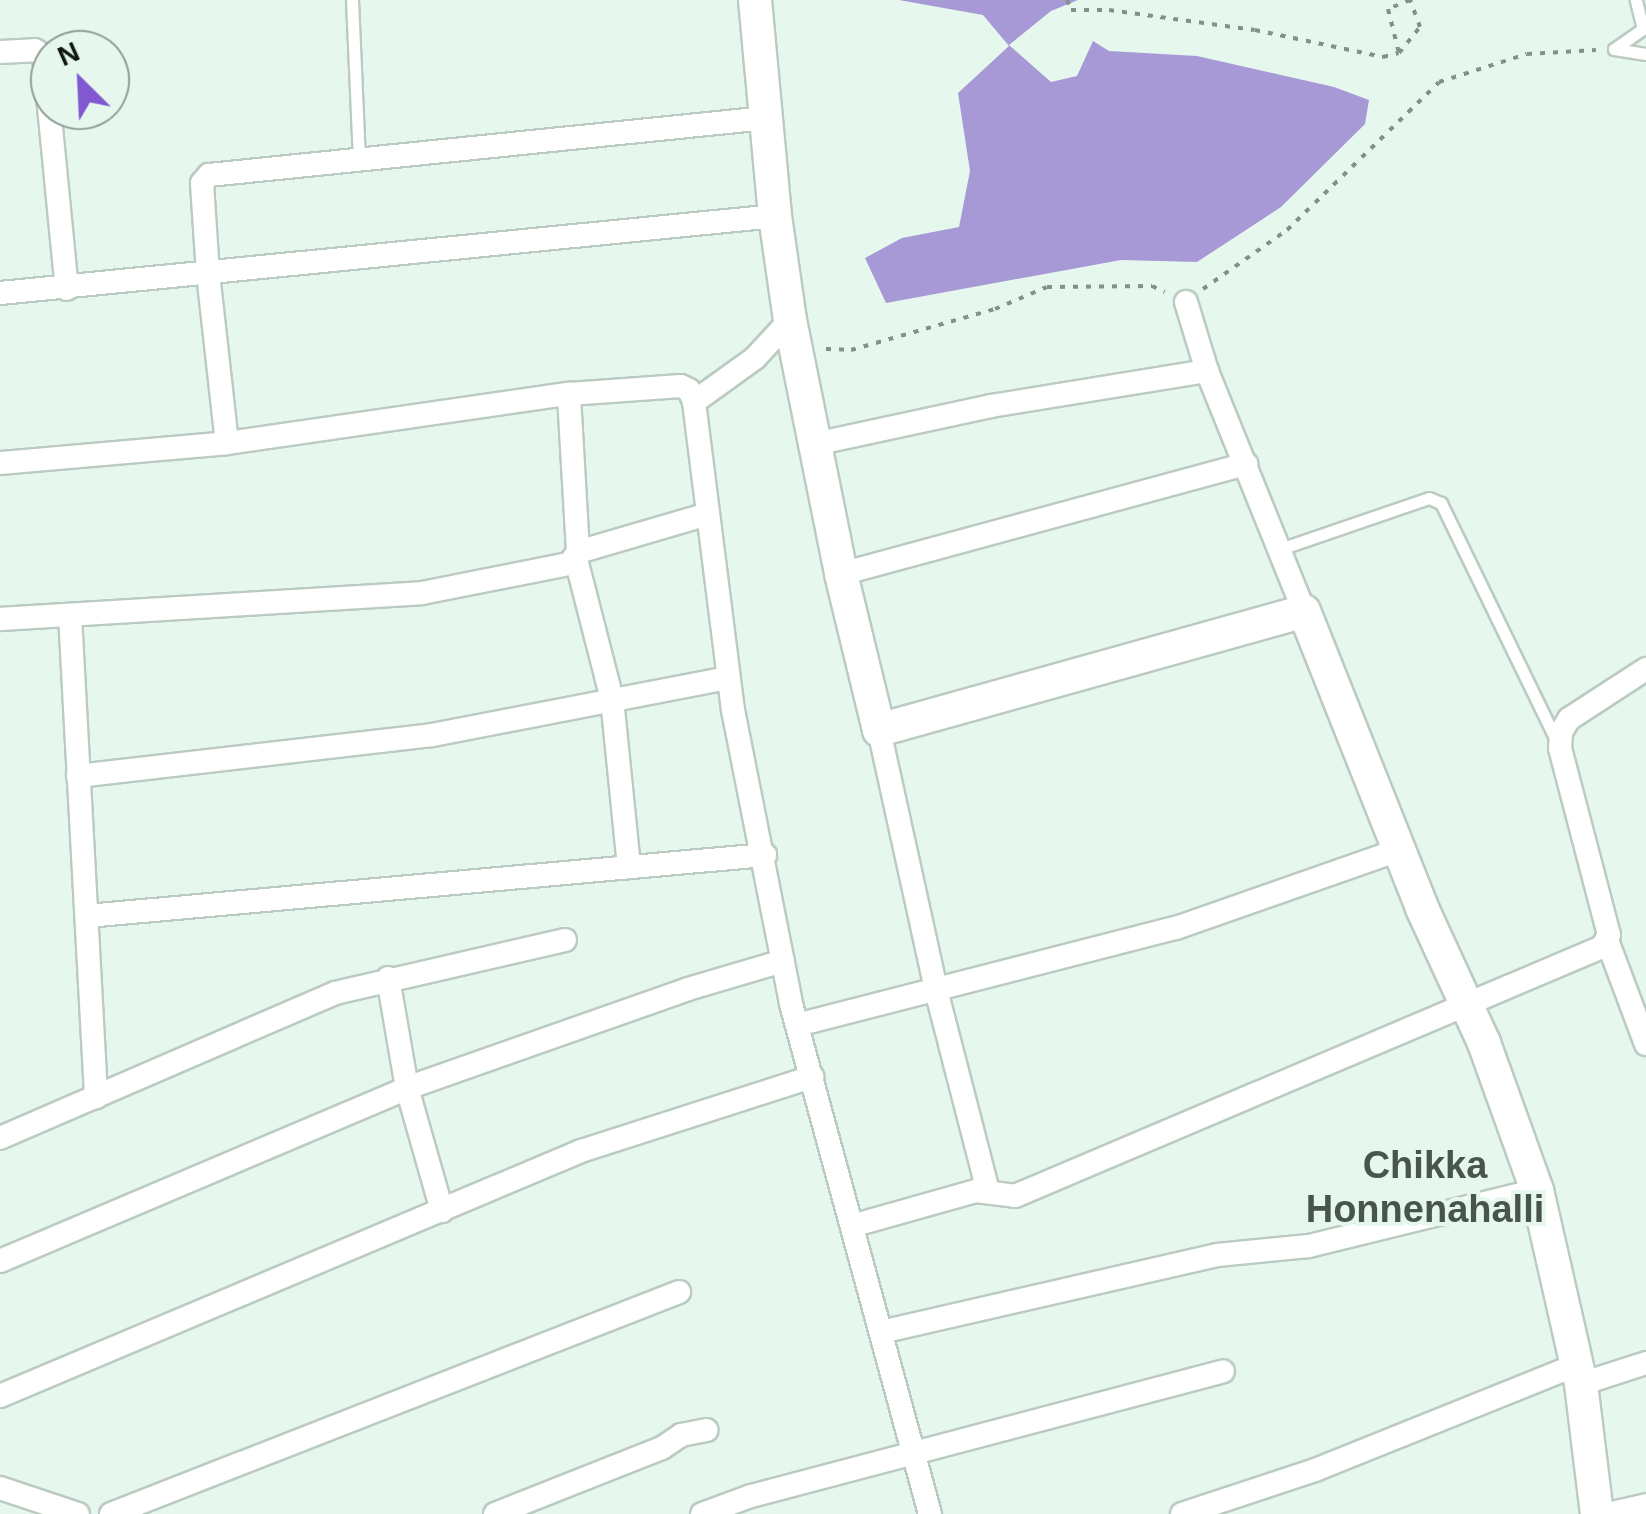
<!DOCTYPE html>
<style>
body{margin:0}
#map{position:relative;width:1646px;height:1514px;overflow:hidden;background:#e6f7ed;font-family:Arial,sans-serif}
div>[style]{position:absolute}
.water>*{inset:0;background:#a799d5}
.path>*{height:4px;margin-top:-2px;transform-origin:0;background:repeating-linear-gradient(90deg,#85908a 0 5px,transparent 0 13px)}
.roads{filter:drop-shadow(2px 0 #bbcbc2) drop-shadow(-2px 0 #bbcbc2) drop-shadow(0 2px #bbcbc2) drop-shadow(0 -2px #bbcbc2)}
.lane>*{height:11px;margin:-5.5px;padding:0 5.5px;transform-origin:5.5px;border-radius:5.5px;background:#fff}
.street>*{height:22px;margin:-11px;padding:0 11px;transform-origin:11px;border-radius:11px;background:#fff}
.secondary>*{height:32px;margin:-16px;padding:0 16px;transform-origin:16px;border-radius:16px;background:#fff}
span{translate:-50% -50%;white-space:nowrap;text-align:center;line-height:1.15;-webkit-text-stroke:8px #e6f7ed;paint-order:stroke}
.district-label{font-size:38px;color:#47554d;font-weight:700}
.north{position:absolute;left:30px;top:30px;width:100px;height:100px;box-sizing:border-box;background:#e6f7ed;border:2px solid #919d96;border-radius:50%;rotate:336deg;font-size:28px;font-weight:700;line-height:40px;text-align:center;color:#121714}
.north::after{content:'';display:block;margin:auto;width:35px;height:45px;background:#8059d2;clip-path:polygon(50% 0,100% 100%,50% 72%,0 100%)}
</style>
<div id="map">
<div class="water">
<i style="clip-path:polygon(899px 0,1078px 0,1051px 11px,1009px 45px,1051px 82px,1077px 76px,1093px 41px,1109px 51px,1197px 56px,1334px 87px,1369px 100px,1365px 124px,1281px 207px,1197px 262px,1121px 260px,886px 303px,865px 258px,902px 238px,959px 227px,970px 171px,958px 93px,1009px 46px,983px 15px)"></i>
</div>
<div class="path">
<i style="left:1067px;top:0;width:11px;rotate:68deg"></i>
<i style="left:1071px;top:10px;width:38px"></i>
<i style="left:1109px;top:10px;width:147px;rotate:7.8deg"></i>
<i style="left:1255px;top:30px;width:131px;rotate:11.9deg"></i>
<i style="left:1383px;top:57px;width:16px;rotate:-14deg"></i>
<i style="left:1399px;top:53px;width:33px;rotate:-51deg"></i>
<i style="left:1420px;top:27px;width:29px;rotate:-110deg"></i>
<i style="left:1410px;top:0;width:24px;rotate:158deg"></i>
<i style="left:1388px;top:9px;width:45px;rotate:76deg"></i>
<i style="left:1203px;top:289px;width:103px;rotate:-35.1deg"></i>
<i style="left:1287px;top:230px;width:212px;rotate:-44.2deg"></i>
<i style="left:1439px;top:82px;width:92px;rotate:-17.7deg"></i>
<i style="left:1527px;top:54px;width:69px;rotate:-3.3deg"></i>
<i style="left:826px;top:349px;width:25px;rotate:2deg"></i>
<i style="left:851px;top:350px;width:150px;rotate:-15.9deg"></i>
<i style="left:995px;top:309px;width:56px;rotate:-22.9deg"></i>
<i style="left:1047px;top:287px;width:105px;rotate:-0.5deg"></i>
<i style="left:1152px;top:286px;width:14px;rotate:25deg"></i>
</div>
<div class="roads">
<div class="lane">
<i style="left:352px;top:0;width:158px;rotate:87.5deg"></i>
<i style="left:1614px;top:49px;width:35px;rotate:-35deg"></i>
<i style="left:1643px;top:29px;width:30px;rotate:-104deg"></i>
<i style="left:1614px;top:49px;width:32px;rotate:9deg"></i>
<i style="left:1280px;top:549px;width:157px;rotate:-18.9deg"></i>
<i style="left:1429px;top:498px;width:13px;rotate:23deg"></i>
<i style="left:1441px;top:503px;width:263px;rotate:64.1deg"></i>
</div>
<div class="street">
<i style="left:0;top:52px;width:35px;rotate:-3deg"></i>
<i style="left:35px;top:50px;width:11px;rotate:34deg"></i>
<i style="left:44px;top:56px;width:234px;rotate:84.4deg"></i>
<i style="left:0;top:293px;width:779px;rotate:-5.67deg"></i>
<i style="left:1186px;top:302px;width:72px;rotate:73.1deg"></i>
<i style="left:1207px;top:371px;width:259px;rotate:68deg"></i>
<i style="left:694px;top:402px;width:75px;rotate:-35.8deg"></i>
<i style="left:755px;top:358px;width:52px;rotate:-47.4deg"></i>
<i style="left:227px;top:443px;width:170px;rotate:-96.4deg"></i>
<i style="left:208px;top:274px;width:91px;rotate:-93.8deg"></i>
<i style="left:202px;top:183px;width:11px;rotate:-49deg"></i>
<i style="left:209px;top:175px;width:560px;rotate:-5.84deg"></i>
<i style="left:815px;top:444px;width:180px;rotate:-12.2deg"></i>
<i style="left:991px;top:406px;width:219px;rotate:-9.2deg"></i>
<i style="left:0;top:463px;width:228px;rotate:-5deg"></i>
<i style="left:227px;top:443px;width:345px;rotate:-8.2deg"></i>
<i style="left:578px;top:552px;width:135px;rotate:-16.3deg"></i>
<i style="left:576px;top:559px;width:145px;rotate:75.6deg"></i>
<i style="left:612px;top:699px;width:169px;rotate:84.2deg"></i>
<i style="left:841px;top:574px;width:420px;rotate:-15.2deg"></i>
<i style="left:70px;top:615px;width:483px;rotate:86.9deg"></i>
<i style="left:0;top:619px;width:423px;rotate:-3.5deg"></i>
<i style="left:422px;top:593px;width:150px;rotate:-11.2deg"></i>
<i style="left:569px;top:564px;width:15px;rotate:-53deg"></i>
<i style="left:578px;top:552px;width:158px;rotate:-93.3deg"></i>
<i style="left:569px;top:394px;width:112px;rotate:-4.1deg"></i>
<i style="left:681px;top:386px;width:9px;rotate:27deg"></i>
<i style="left:689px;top:390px;width:13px;rotate:67deg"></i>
<i style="left:694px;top:402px;width:310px;rotate:82.8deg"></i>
<i style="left:733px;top:710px;width:300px;rotate:78.8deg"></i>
<i style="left:791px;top:1004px;width:529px;rotate:74.75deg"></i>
<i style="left:879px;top:730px;width:266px;rotate:77.6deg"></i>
<i style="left:936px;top:990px;width:208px;rotate:75.5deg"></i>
<i style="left:78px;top:776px;width:356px;rotate:-6.6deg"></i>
<i style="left:432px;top:735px;width:302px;rotate:-10.9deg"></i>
<i style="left:87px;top:916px;width:681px;rotate:-5.14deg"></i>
<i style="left:1608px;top:943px;width:108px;rotate:69.4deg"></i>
<i style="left:388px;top:978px;width:112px;rotate:80.2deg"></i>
<i style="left:407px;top:1088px;width:128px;rotate:74.1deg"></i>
<i style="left:797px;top:1025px;width:391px;rotate:-14.4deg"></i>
<i style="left:1176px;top:928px;width:236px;rotate:-19.3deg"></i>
<i style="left:0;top:1138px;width:365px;rotate:-23.4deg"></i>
<i style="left:335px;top:993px;width:236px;rotate:-13deg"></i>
<i style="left:855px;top:1225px;width:126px;rotate:-15.7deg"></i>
<i style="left:976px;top:1191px;width:39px;rotate:7deg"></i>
<i style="left:1015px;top:1196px;width:638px;rotate:-22.99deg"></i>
<i style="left:1602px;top:947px;width:14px;rotate:-60deg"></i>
<i style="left:1609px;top:935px;width:193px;rotate:-104.7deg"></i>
<i style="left:1560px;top:748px;width:16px;rotate:-86deg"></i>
<i style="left:1561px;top:732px;width:15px;rotate:-58deg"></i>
<i style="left:1569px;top:719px;width:92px;rotate:-33deg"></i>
<i style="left:0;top:1261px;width:442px;rotate:-23deg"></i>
<i style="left:407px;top:1088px;width:298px;rotate:-19.4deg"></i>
<i style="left:688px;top:989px;width:99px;rotate:-16.4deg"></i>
<i style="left:881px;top:1332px;width:345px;rotate:-12.9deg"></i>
<i style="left:1217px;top:1255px;width:92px;rotate:-5.6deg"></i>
<i style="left:1309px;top:1246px;width:235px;rotate:-13.8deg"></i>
<i style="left:1581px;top:1384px;width:68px;rotate:-17.9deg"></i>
<i style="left:0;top:1396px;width:631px;rotate:-22.86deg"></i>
<i style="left:581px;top:1151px;width:243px;rotate:-17.8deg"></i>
<i style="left:0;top:1488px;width:82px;rotate:18.4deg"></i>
<i style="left:111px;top:1514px;width:610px;rotate:-21.35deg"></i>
<i style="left:495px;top:1514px;width:180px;rotate:-21.6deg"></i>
<i style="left:662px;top:1448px;width:23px;rotate:-34deg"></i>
<i style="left:681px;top:1435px;width:26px;rotate:-11deg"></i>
<i style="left:702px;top:1514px;width:52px;rotate:-20.2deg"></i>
<i style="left:751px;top:1496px;width:488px;rotate:-14.8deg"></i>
<i style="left:1182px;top:1514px;width:140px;rotate:-18.3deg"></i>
<i style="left:1315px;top:1470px;width:281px;rotate:-21.9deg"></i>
<i style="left:1608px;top:1514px;width:39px;rotate:-13deg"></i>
</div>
<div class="secondary">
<i style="left:755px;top:0;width:217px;rotate:84.7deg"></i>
<i style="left:775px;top:216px;width:105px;rotate:81.8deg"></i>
<i style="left:790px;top:320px;width:259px;rotate:78.6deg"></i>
<i style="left:841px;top:574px;width:161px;rotate:76.3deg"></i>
<i style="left:879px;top:730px;width:441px;rotate:-15.6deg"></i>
<i style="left:1304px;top:611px;width:320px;rotate:68.3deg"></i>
<i style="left:1422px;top:908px;width:149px;rotate:65.3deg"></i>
<i style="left:1484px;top:1043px;width:156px;rotate:70.2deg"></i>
<i style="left:1537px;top:1190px;width:199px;rotate:77.2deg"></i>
<i style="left:1581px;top:1384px;width:131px;rotate:83deg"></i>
</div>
</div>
<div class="district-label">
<span style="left:1425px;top:1188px">Chikka<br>Honnenahalli</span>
</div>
<div class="north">N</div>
</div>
